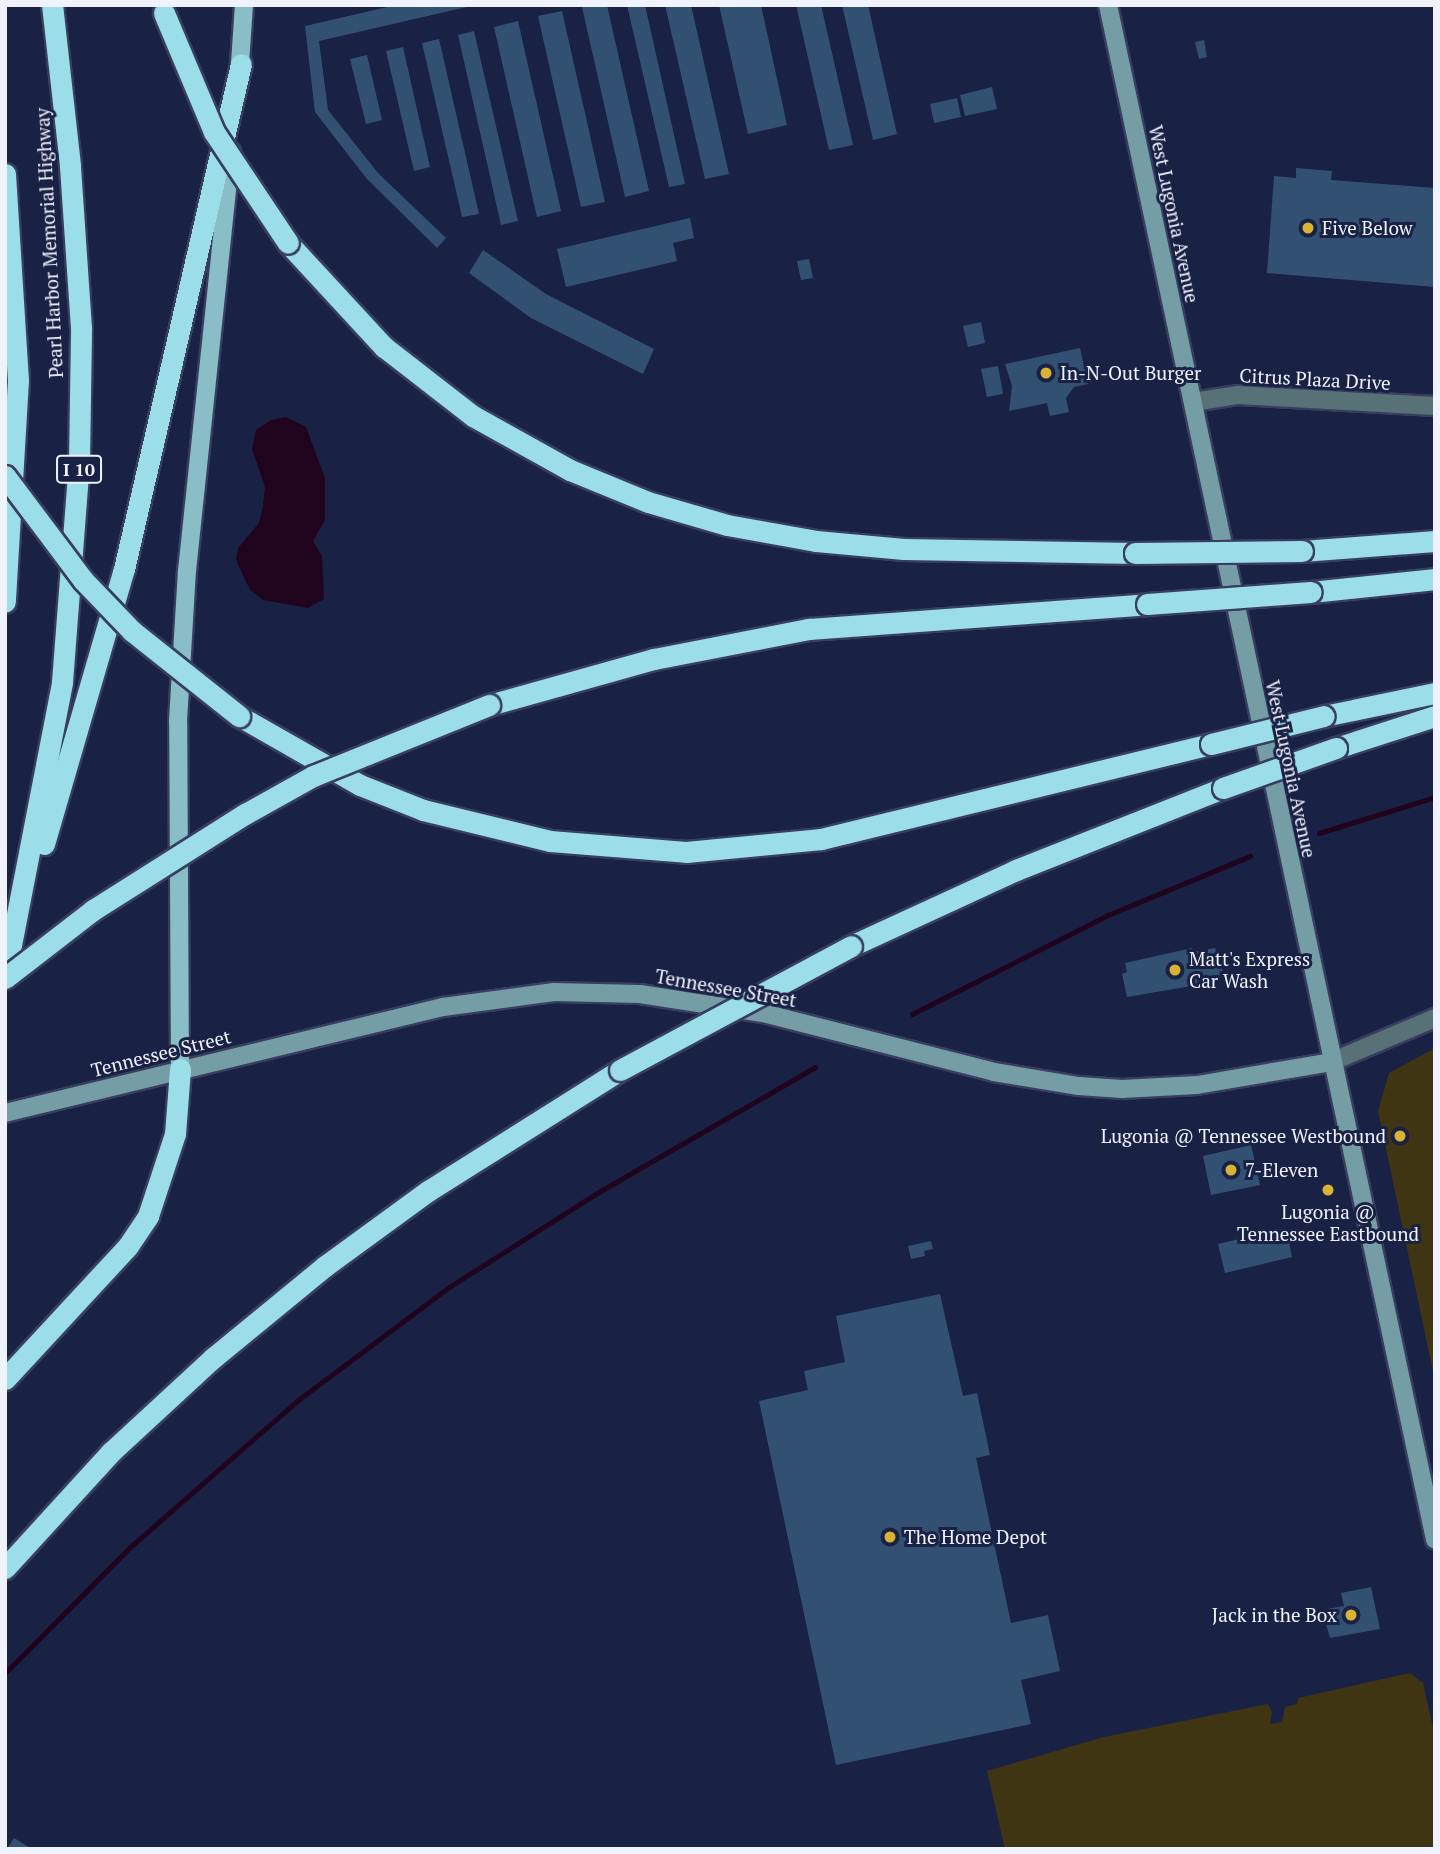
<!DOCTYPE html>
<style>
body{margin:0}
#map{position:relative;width:1440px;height:1854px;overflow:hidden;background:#192145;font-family:"PT Serif",serif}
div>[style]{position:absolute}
.green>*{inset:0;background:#403512}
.water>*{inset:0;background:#20041d}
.stream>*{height:5px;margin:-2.5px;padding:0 2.5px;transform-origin:2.5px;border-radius:2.5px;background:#20041d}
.building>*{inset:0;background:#325172}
.roads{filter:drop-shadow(2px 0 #373e5f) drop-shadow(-2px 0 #373e5f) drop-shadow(0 2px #373e5f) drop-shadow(0 -2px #373e5f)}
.tertiary>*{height:18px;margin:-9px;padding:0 9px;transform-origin:9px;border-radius:9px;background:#587176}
.secondary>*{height:18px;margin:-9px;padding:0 9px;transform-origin:9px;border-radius:9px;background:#749da5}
.primary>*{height:18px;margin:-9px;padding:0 9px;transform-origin:9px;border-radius:9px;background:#89bec9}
.motorway>*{height:21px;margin:-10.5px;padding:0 10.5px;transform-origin:10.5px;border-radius:10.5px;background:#9cddea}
.bridges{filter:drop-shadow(2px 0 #373e5f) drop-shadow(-2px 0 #373e5f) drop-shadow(0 2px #373e5f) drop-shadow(0 -2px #373e5f)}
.motorway-bridge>*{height:21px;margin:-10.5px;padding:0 10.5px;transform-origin:10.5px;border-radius:10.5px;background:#9cddea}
.dots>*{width:19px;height:19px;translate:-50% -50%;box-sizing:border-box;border:4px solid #192145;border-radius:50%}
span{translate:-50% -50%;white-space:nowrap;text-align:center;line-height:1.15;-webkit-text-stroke:6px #192145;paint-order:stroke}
.shield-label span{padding:2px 5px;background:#192145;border:2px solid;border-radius:5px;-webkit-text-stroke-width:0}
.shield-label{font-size:18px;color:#f0f3fd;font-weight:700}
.street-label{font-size:19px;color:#f0f3fd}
.poi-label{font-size:19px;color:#f0f3fd}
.left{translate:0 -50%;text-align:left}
.right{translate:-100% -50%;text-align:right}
.frame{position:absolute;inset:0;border:7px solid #f0f3fd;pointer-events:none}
</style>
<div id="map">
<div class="green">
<i style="clip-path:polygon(1435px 1048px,1435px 1381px,1378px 1111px,1389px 1073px)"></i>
<i style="clip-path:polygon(1410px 1673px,1423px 1683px,1435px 1737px,1435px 1849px,1005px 1849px,987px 1771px,1104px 1737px,1268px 1704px,1272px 1712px,1270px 1724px,1282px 1722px,1285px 1707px,1297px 1704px,1298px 1698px)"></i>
</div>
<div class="water">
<i style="clip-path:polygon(286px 417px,306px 427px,325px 478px,325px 520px,313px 541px,322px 556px,324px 599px,308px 608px,263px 600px,250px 590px,236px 560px,238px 548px,259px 523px,263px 506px,265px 487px,252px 449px,256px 430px,271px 420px)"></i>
</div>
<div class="stream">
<i style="left:1319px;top:833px;width:121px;rotate:-17.2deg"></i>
<i style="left:912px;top:1014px;width:220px;rotate:-26.8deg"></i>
<i style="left:1108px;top:915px;width:154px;rotate:-22.6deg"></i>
<i style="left:5px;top:1673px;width:176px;rotate:-45.2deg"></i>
<i style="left:129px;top:1548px;width:225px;rotate:-41.2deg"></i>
<i style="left:298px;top:1400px;width:189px;rotate:-36.8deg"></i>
<i style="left:449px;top:1287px;width:175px;rotate:-32.4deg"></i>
<i style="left:597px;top:1193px;width:252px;rotate:-30deg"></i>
</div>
<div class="building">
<i style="clip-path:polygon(396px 5px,471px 6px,319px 41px,328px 110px,378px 173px,446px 238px,437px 248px,367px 179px,315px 112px,305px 26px)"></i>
<i style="clip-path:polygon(589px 5px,607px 5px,649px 191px,625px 197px,582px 7px)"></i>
<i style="clip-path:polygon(627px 5px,645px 5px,685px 184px,669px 187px)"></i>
<i style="clip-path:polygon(665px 5px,691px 5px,729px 174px,705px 179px)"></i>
<i style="clip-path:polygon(719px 5px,761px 5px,787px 125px,748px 134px)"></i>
<i style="clip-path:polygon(796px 5px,821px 5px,853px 145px,829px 150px)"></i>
<i style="clip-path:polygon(842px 5px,868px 5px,897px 134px,873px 140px)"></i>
<i style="clip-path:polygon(562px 11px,605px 202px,581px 207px,538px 16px)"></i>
<i style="clip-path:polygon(518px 21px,561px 211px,537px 217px,494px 27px)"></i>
<i style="clip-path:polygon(474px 31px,518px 221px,501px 225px,458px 35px)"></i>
<i style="clip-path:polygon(439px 39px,479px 214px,462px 217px,422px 43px)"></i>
<i style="clip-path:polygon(1204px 40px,1207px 57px,1199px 59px,1195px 42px)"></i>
<i style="clip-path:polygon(403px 47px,430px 167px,414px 171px,386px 51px)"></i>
<i style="clip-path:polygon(367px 55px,382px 120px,366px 124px,350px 59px)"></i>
<i style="clip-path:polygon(992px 87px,997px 109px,965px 116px,960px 95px)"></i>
<i style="clip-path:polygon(957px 98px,961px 117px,934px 123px,930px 104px)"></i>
<i style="clip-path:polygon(1296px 168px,1332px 171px,1331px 180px,1435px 188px,1435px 287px,1267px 273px,1274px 176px,1296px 178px)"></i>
<i style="clip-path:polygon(690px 218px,694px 238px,673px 243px,677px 261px,566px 287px,557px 249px)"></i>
<i style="clip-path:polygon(483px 250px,546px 294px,654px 349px,643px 374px,531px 318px,469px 273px)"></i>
<i style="clip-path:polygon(809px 259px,813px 278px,801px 280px,797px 261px)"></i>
<i style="clip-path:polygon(981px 322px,985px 343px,968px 347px,963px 326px)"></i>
<i style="clip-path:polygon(1080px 348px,1088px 384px,1074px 387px,1066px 398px,1069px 412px,1050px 416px,1047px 403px,1009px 411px,1012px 386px,1005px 364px)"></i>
<i style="clip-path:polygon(998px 366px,1003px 394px,987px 397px,981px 369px)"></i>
<i style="clip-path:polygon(1192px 948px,1193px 952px,1215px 948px,1224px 975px,1202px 980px,1203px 984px,1127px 997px,1122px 974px,1127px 972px,1125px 963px)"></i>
<i style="clip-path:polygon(1251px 1145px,1260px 1185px,1211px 1195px,1203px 1156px)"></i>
<i style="clip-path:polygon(1286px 1228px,1292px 1257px,1225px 1273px,1218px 1244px)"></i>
<i style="clip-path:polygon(931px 1241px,933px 1249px,924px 1251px,925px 1256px,911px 1259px,908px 1246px)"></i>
<i style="clip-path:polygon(940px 1294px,963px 1396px,977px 1393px,990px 1455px,976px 1458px,1011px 1623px,1048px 1615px,1060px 1671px,1021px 1680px,1031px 1724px,836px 1765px,759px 1401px,808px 1390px,804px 1371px,845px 1362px,836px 1316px)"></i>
<i style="clip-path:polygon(1371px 1587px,1380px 1629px,1330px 1638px,1322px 1610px,1344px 1606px,1341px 1593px)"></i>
<i style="clip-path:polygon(14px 1838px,32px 1849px,7px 1849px)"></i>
</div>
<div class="roads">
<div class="tertiary">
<i style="left:1193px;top:402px;width:46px;rotate:-8.8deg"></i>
<i style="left:1238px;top:395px;width:197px;rotate:3.2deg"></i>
<i style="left:1331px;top:1062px;width:113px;rotate:-22.9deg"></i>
</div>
<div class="secondary">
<i style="left:1108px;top:5px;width:1569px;rotate:77.97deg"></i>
<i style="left:5px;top:1113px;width:451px;rotate:-13.6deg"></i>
<i style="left:443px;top:1007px;width:112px;rotate:-7.7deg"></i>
<i style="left:554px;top:992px;width:86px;rotate:1.3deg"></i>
<i style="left:640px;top:994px;width:129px;rotate:8.9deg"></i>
<i style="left:767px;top:1014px;width:234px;rotate:14.3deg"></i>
<i style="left:994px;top:1072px;width:86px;rotate:9.4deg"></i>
<i style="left:1079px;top:1086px;width:43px;rotate:4deg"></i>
<i style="left:1122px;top:1089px;width:75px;rotate:-3.1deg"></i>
<i style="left:1197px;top:1085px;width:136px;rotate:-9.7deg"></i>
</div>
<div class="primary">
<i style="left:239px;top:78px;width:73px;rotate:-86.1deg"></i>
<i style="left:180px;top:1069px;width:348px;rotate:-90.3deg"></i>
<i style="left:178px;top:721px;width:150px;rotate:-86.6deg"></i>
<i style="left:187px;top:571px;width:422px;rotate:-84deg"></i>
</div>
<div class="motorway">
<i style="left:5px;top:174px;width:206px;rotate:86.4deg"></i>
<i style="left:18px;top:380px;width:222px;rotate:93.4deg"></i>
<i style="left:288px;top:243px;width:142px;rotate:47.3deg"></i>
<i style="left:384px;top:347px;width:113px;rotate:37.8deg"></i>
<i style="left:473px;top:416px;width:111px;rotate:29.1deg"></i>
<i style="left:570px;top:470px;width:84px;rotate:22.3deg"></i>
<i style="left:648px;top:502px;width:82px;rotate:16.2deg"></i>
<i style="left:727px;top:525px;width:90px;rotate:10.2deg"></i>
<i style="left:816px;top:541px;width:88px;rotate:5.2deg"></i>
<i style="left:904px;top:549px;width:231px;rotate:1deg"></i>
<i style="left:1302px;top:551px;width:133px;rotate:-4.3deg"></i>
<i style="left:1311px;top:592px;width:125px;rotate:-6deg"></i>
<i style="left:489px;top:705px;width:171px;rotate:-15.6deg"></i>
<i style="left:654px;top:659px;width:158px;rotate:-11deg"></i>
<i style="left:809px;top:629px;width:339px;rotate:-4.2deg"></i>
<i style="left:239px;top:716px;width:139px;rotate:29.7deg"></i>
<i style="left:360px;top:785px;width:68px;rotate:21.6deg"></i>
<i style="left:423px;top:810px;width:131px;rotate:13.7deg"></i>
<i style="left:550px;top:841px;width:136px;rotate:4.6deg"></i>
<i style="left:686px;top:852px;width:136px;rotate:-5.5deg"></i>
<i style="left:821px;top:839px;width:401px;rotate:-13.7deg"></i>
<i style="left:1324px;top:716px;width:113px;rotate:-11.7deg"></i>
<i style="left:1336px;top:748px;width:104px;rotate:-17.9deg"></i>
<i style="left:44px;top:844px;width:286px;rotate:-73.8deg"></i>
<i style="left:124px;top:569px;width:518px;rotate:-76.96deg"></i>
<i style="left:851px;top:946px;width:182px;rotate:-24.7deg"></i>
<i style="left:1016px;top:870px;width:223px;rotate:-21.6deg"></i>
<i style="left:5px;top:976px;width:299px;rotate:-79deg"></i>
<i style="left:62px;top:682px;width:222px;rotate:-85.6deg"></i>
<i style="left:79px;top:461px;width:133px;rotate:-89.1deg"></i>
<i style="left:81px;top:328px;width:163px;rotate:-93.9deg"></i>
<i style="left:70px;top:165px;width:161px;rotate:-96.4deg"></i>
<i style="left:5px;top:1379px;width:181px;rotate:-47.2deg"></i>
<i style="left:128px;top:1246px;width:36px;rotate:-56deg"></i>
<i style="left:148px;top:1216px;width:86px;rotate:-71.8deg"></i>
<i style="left:175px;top:1134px;width:65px;rotate:-85.6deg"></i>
<i style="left:5px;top:1568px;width:157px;rotate:-47.6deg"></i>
<i style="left:111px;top:1452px;width:139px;rotate:-42.7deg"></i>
<i style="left:213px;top:1358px;width:145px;rotate:-39.4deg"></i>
<i style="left:325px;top:1266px;width:127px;rotate:-36.1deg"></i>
<i style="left:428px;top:1191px;width:227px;rotate:-32.2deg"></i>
</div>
</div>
<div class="bridges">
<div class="motorway-bridge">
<i style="left:164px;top:13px;width:129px;rotate:67.2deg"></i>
<i style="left:214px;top:132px;width:133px;rotate:56.3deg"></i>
<i style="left:5px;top:476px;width:130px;rotate:53.1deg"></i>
<i style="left:83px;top:580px;width:71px;rotate:46.1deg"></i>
<i style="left:132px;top:631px;width:137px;rotate:38.5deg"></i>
<i style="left:1135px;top:553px;width:167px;rotate:-0.7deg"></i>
<i style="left:1147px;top:604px;width:164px;rotate:-4.2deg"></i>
<i style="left:1211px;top:744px;width:116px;rotate:-13.9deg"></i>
<i style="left:1223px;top:788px;width:120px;rotate:-19.5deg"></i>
<i style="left:5px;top:978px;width:111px;rotate:-37.7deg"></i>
<i style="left:93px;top:910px;width:180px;rotate:-32.3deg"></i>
<i style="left:245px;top:814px;width:78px;rotate:-29.2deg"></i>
<i style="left:313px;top:776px;width:190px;rotate:-22deg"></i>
<i style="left:620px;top:1070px;width:262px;rotate:-28.2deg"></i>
</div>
</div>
<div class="dots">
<i style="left:1308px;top:228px;background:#d9b334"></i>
<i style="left:1046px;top:373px;background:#d9b334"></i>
<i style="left:1175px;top:970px;background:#d9b334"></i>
<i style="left:1400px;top:1136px;background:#d9b334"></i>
<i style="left:1231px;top:1170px;background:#d9b334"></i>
<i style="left:1328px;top:1190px;background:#d9b334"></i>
<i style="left:890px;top:1537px;background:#d9b334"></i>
<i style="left:1351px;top:1615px;background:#d9b334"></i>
</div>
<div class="shield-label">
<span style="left:79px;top:469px">I 10</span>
</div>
<div class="street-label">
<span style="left:1174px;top:214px;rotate:78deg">West Lugonia Avenue</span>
<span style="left:49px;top:243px;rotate:-93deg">Pearl Harbor Memorial Highway</span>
<span style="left:1315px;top:379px;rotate:3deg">Citrus Plaza Drive</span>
<span style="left:1291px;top:769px;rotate:78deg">West Lugonia Avenue</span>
<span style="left:726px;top:988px;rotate:10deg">Tennessee Street</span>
<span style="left:161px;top:1053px;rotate:-14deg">Tennessee Street</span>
</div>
<div class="poi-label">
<span class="left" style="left:1322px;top:228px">Five Below</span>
<span class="left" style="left:1060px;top:373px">In-N-Out Burger</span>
<span class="left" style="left:1189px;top:970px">Matt's Express<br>Car Wash</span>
<span class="right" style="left:1386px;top:1136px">Lugonia @ Tennessee Westbound</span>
<span class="left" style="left:1245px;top:1170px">7-Eleven</span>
<span style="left:1328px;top:1223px">Lugonia @<br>Tennessee Eastbound</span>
<span class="left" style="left:904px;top:1537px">The Home Depot</span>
<span class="right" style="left:1337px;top:1615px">Jack in the Box</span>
</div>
<div class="frame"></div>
</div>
